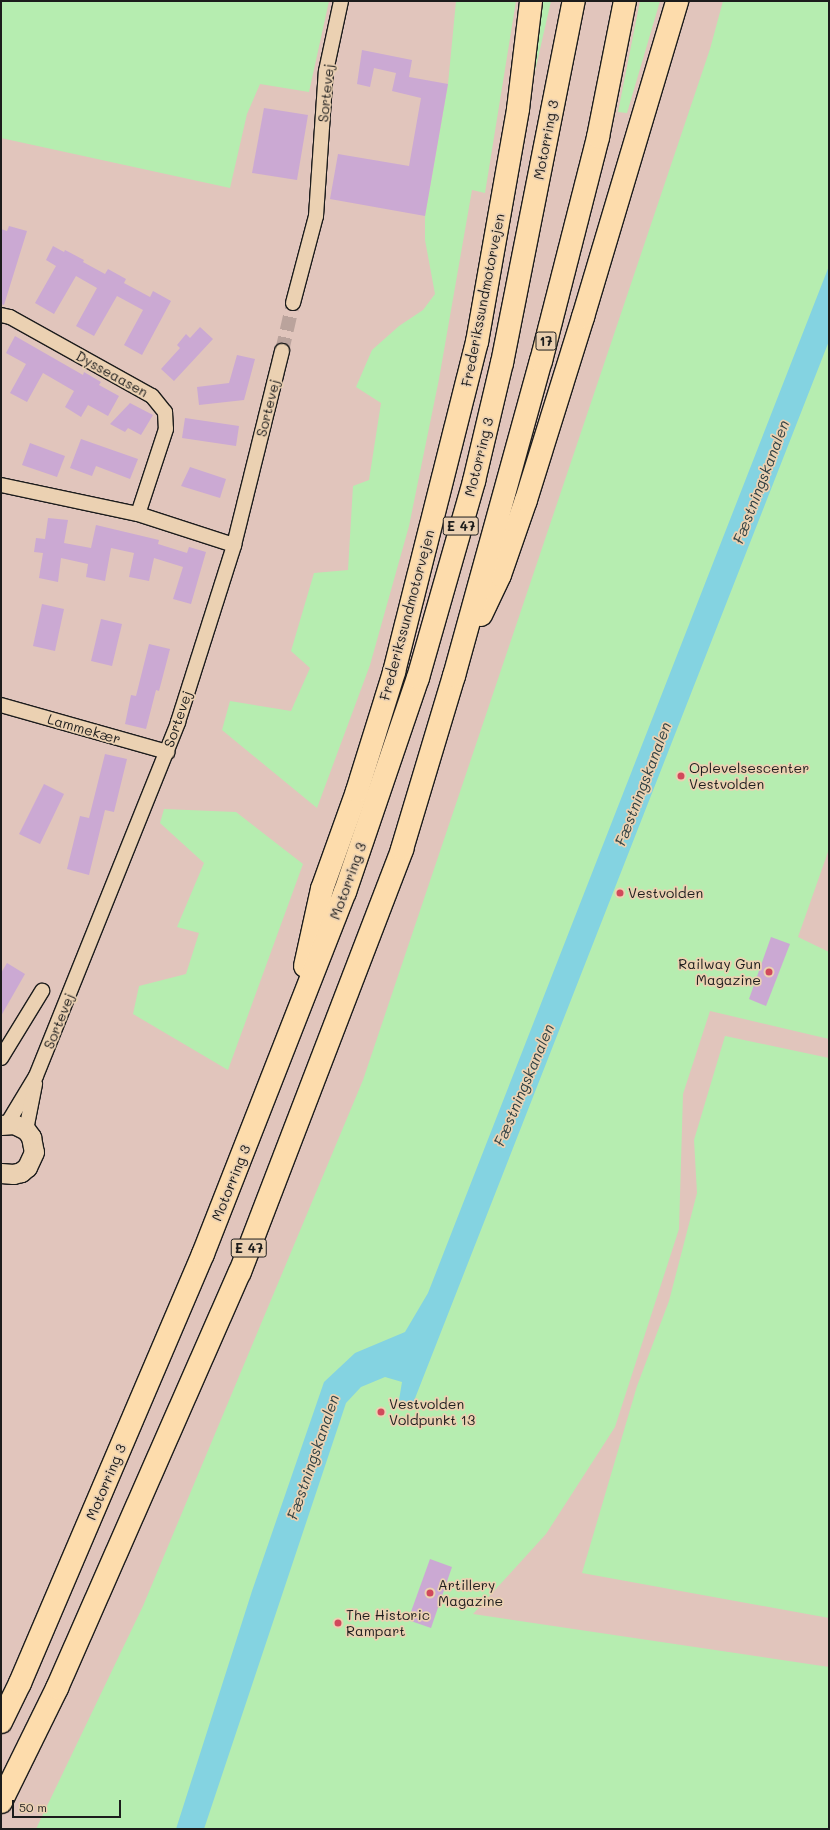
<!DOCTYPE html>
<meta charset="utf-8">
<style>
body{margin:0}
#map{position:relative;width:830px;height:1830px;overflow:hidden;background:#e1c5bc;font-family:Mali,sans-serif}
div>[style]{position:absolute}
.green>*{inset:0;background:#b6edb0}
.water>*{inset:0;background:#84d3e1}
.building>*{inset:0;background:#cba9d3}
.street-tunnel>*{height:14px;margin-top:-7px;transform-origin:0;background:repeating-linear-gradient(90deg,#baa39c 0 14px,transparent 0 21px)}
.roads{filter:drop-shadow(1px 0 #1c1c1c) drop-shadow(-1px 0 #1c1c1c) drop-shadow(0 1px #1c1c1c) drop-shadow(0 -1px #1c1c1c)}
.street>*{height:14px;margin:-7px;padding:0 7px;transform-origin:7px;border-radius:7px;background:#ebd1b2}
.secondary>*{height:19px;margin:-9.5px;padding:0 9.5px;transform-origin:9.5px;border-radius:9.5px;background:#ebd1b2}
.highway>*{height:22px;margin:-11px;padding:0 11px;transform-origin:11px;border-radius:11px;background:#fddcac}
.dots>*{width:11px;height:11px;translate:-50% -50%;box-sizing:border-box;border:2px solid #ebd1b2;border-radius:50%}
span{translate:-50% -50%;white-space:nowrap;text-align:center;line-height:1.15;-webkit-text-stroke:3.5px #ebd1b2;paint-order:stroke}
.shield-label span{padding:1px 3px;background:#ebd1b2;border:1px solid;border-radius:3px;-webkit-text-stroke-width:0}
.shield-label{font-size:13px;color:#1c1c1c;font-weight:700}
.street-label{font-size:14px;color:#1c1c1c}
.poi-label{font-size:14px;color:#1c1c1c}
.left{translate:0 -50%;text-align:left}
.right{translate:-100% -50%;text-align:right}
.water-label{font-size:15px;color:#314143;font-style:italic}
.frame{position:absolute;inset:0;border:2px solid #1c1c1c;pointer-events:none}
.scale{position:absolute;left:12px;top:1800px;width:109px;height:18px;box-sizing:border-box;border:2px solid #1c1c1c;border-top:0;padding-left:5px;font-size:12px;line-height:14px;white-space:nowrap;color:#1c1c1c;-webkit-text-stroke:3px #ebd1b2;paint-order:stroke}
</style>
<div id="map">
<div class="green">
<i style="clip-path:polygon(1px 1px,329px 1px,309px 92px,260px 84px,247px 114px,230px 188px,1px 138px)"></i>
<i style="clip-path:polygon(456px 1px,516px 1px,485px 193px,472px 190px,439px 379px,409px 526px,370px 665px,317px 808px,222px 730px,230px 701px,291px 711px,310px 668px,291px 651px,314px 573px,348px 570px,353px 486px,369px 480px,381px 403px,356px 387px,372px 350px,399px 326px,423px 310px,435px 294px,425px 240px,425px 216px,448px 84px)"></i>
<i style="clip-path:polygon(543px 1px,551px 1px,533px 80px)"></i>
<i style="clip-path:polygon(640px 1px,660px 1px,627px 113px,618px 112px)"></i>
<i style="clip-path:polygon(723px 1px,829px 1px,829px 849px,798px 937px,829px 952px,829px 1039px,710px 1011px,683px 1094px,679px 1229px,615px 1427px,546px 1534px,473px 1614px,829px 1667px,829px 1829px,36px 1829px,143px 1606px,363px 1080px,710px 49px)"></i>
<i style="clip-path:polygon(164px 809px,236px 812px,303px 864px,228px 1070px,133px 1014px,139px 986px,186px 974px,199px 933px,177px 927px,204px 863px,160px 823px)"></i>
<i style="clip-path:polygon(725px 1036px,829px 1058px,829px 1618px,582px 1573px,637px 1386px,669px 1301px,697px 1193px,694px 1140px)"></i>
</div>
<div class="water">
<i style="clip-path:polygon(829px 266px,829px 341px,412px 1406px,399px 1400px,402px 1382px,385px 1377px,361px 1387px,346px 1403px,204px 1829px,176px 1829px,252px 1591px,324px 1382px,355px 1353px,405px 1332px,428px 1293px)"></i>
</div>
<div class="building">
<i style="clip-path:polygon(362px 50px,412px 60px,409px 77px,448px 84px,425px 216px,330px 199px,338px 154px,409px 166px,421px 98px,392px 91px,396px 73px,374px 68px,370px 87px,357px 84px)"></i>
<i style="clip-path:polygon(264px 108px,308px 115px,297px 180px,252px 173px)"></i>
<i style="clip-path:polygon(9px 226px,27px 231px,4px 305px,1px 304px,1px 229px,7px 231px)"></i>
<i style="clip-path:polygon(53px 246px,64px 252px,65px 250px,84px 260px,83px 262px,105px 274px,108px 269px,126px 279px,124px 283px,150px 297px,153px 291px,171px 301px,142px 355px,124px 345px,143px 310px,117px 296px,94px 336px,76px 326px,97px 288px,76px 276px,54px 314px,35px 303px,56px 266px,46px 260px)"></i>
<i style="clip-path:polygon(200px 327px,213px 339px,174px 381px,161px 369px,180px 348px,177px 345px,186px 334px,190px 338px)"></i>
<i style="clip-path:polygon(15px 336px,83px 375px,84px 372px,101px 382px,99px 385px,119px 396px,108px 416px,88px 405px,81px 417px,65px 407px,74px 391px,43px 373px,27px 402px,10px 393px,26px 364px,6px 353px)"></i>
<i style="clip-path:polygon(237px 355px,255px 359px,244px 400px,199px 405px,197px 387px,229px 383px)"></i>
<i style="clip-path:polygon(130px 403px,153px 415px,141px 435px,128px 428px,125px 432px,110px 424px)"></i>
<i style="clip-path:polygon(185px 418px,239px 426px,236px 446px,182px 438px)"></i>
<i style="clip-path:polygon(81px 439px,138px 459px,130px 479px,96px 466px,92px 476px,70px 468px)"></i>
<i style="clip-path:polygon(30px 443px,65px 456px,57px 477px,22px 465px)"></i>
<i style="clip-path:polygon(190px 467px,226px 479px,220px 498px,181px 486px)"></i>
<i style="clip-path:polygon(48px 518px,68px 520px,64px 543px,91px 548px,96px 525px,159px 540px,158px 544px,187px 553px,189px 547px,206px 552px,191px 604px,173px 599px,183px 567px,154px 558px,149px 581px,129px 577px,134px 553px,111px 548px,105px 581px,86px 577px,88px 564px,61px 558px,58px 582px,39px 578px,43px 553px,34px 552px,36px 538px,45px 539px)"></i>
<i style="clip-path:polygon(42px 604px,64px 609px,55px 651px,33px 646px)"></i>
<i style="clip-path:polygon(101px 619px,122px 624px,112px 666px,91px 661px)"></i>
<i style="clip-path:polygon(149px 644px,170px 649px,159px 691px,156px 690px,146px 729px,125px 724px,131px 695px,136px 696px)"></i>
<i style="clip-path:polygon(105px 754px,127px 759px,114px 812px,105px 810px,89px 875px,67px 869px,80px 816px,89px 818px)"></i>
<i style="clip-path:polygon(44px 784px,64px 794px,40px 844px,19px 834px)"></i>
<i style="clip-path:polygon(771px 937px,790px 944px,766px 1006px,749px 999px)"></i>
<i style="clip-path:polygon(7px 963px,25px 974px,1px 1016px,1px 973px)"></i>
<i style="clip-path:polygon(430px 1559px,452px 1567px,431px 1628px,408px 1620px)"></i>
</div>
<div class="street-tunnel">
<i style="left:282px;top:351px;width:49px;rotate:-77.1deg"></i>
</div>
<div class="roads">
<div class="street">
<i style="left:293px;top:303px;width:90px;rotate:-75.2deg"></i>
<i style="left:316px;top:216px;width:145px;rotate:-86.1deg"></i>
<i style="left:326px;top:71px;width:72px;rotate:-77.9deg"></i>
<i style="left:1px;top:315px;width:9px;rotate:13deg"></i>
<i style="left:10px;top:317px;width:162px;rotate:29.1deg"></i>
<i style="left:152px;top:396px;width:21px;rotate:51deg"></i>
<i style="left:165px;top:412px;width:17px;rotate:87deg"></i>
<i style="left:166px;top:429px;width:89px;rotate:108.2deg"></i>
<i style="left:1px;top:485px;width:140px;rotate:12deg"></i>
<i style="left:138px;top:514px;width:101px;rotate:17.9deg"></i>
<i style="left:1px;top:705px;width:173px;rotate:15.8deg"></i>
<i style="left:1px;top:1058px;width:79px;rotate:-58.5deg"></i>
<i style="left:7px;top:1124px;width:56px;rotate:-58.9deg"></i>
<i style="left:36px;top:1076px;width:381px;rotate:-68.1deg"></i>
<i style="left:178px;top:722px;width:186px;rotate:-72.4deg"></i>
<i style="left:234px;top:545px;width:200px;rotate:-76.1deg"></i>
<i style="left:26px;top:1130px;width:47px;rotate:-78.9deg"></i>
</div>
<div class="secondary">
<i style="left:1px;top:1125px;width:13px;rotate:-4deg"></i>
<i style="left:14px;top:1124px;width:13px;rotate:27deg"></i>
<i style="left:26px;top:1130px;width:9px;rotate:54deg"></i>
<i style="left:31px;top:1137px;width:15px;rotate:79deg"></i>
<i style="left:34px;top:1152px;width:17px;rotate:115deg"></i>
<i style="left:27px;top:1167px;width:8px;rotate:140deg"></i>
<i style="left:21px;top:1172px;width:8px;rotate:166deg"></i>
<i style="left:13px;top:1174px;width:12px;rotate:-175deg"></i>
</div>
<div class="highway">
<i style="left:481px;top:615px;width:44px;rotate:-64.6deg"></i>
<i style="left:500px;top:575px;width:79px;rotate:-70.9deg"></i>
<i style="left:526px;top:500px;width:192px;rotate:-72.7deg"></i>
<i style="left:583px;top:317px;width:330px;rotate:-73.4deg"></i>
<i style="left:305px;top:966px;width:79px;rotate:-77.6deg"></i>
<i style="left:322px;top:889px;width:104px;rotate:-70.3deg"></i>
<i style="left:357px;top:791px;width:125px;rotate:-72.7deg"></i>
<i style="left:394px;top:672px;width:340px;rotate:-75.9deg"></i>
<i style="left:477px;top:342px;width:237px;rotate:-80deg"></i>
<i style="left:518px;top:109px;width:109px;rotate:-83.1deg"></i>
<i style="left:1px;top:1722px;width:43px;rotate:-64deg"></i>
<i style="left:20px;top:1683px;width:466px;rotate:-66.9deg"></i>
<i style="left:203px;top:1254px;width:389px;rotate:-68.6deg"></i>
<i style="left:345px;top:892px;width:226px;rotate:-71.2deg"></i>
<i style="left:418px;top:678px;width:205px;rotate:-74.1deg"></i>
<i style="left:474px;top:481px;width:121px;rotate:-76.7deg"></i>
<i style="left:502px;top:363px;width:369px;rotate:-78.8deg"></i>
<i style="left:1px;top:1802px;width:127px;rotate:-63.8deg"></i>
<i style="left:57px;top:1688px;width:454px;rotate:-66.3deg"></i>
<i style="left:240px;top:1272px;width:453px;rotate:-69deg"></i>
<i style="left:402px;top:849px;width:181px;rotate:-73.3deg"></i>
<i style="left:454px;top:676px;width:327px;rotate:-74.6deg"></i>
<i style="left:541px;top:361px;width:231px;rotate:-75.7deg"></i>
<i style="left:598px;top:137px;width:139px;rotate:-78.8deg"></i>
</div>
</div>
<div class="dots">
<i style="left:681px;top:776px;background:#d1495b"></i>
<i style="left:620px;top:893px;background:#d1495b"></i>
<i style="left:769px;top:972px;background:#d1495b"></i>
<i style="left:381px;top:1412px;background:#d1495b"></i>
<i style="left:430px;top:1593px;background:#d1495b"></i>
<i style="left:338px;top:1623px;background:#d1495b"></i>
</div>
<div class="shield-label">
<span style="left:546px;top:341px">17</span>
<span style="left:461px;top:526px">E 47</span>
<span style="left:249px;top:1248px">E 47</span>
</div>
<div class="street-label">
<span style="left:326px;top:93px;rotate:-84deg">Sortevej</span>
<span style="left:546px;top:140px;rotate:-79deg">Motorring 3</span>
<span style="left:483px;top:300px;rotate:-79deg">Frederikssundmotorvejen</span>
<span style="left:112px;top:374px;rotate:29deg">Dysseaasen</span>
<span style="left:268px;top:408px;rotate:-76deg">Sortevej</span>
<span style="left:479px;top:457px;rotate:-76deg">Motorring 3</span>
<span style="left:407px;top:615px;rotate:-75deg">Frederikssundmotorvejen</span>
<span style="left:178px;top:719px;rotate:-71deg">Sortevej</span>
<span style="left:84px;top:729px;rotate:16deg">Lammekær</span>
<span style="left:348px;top:881px;rotate:-70deg">Motorring 3</span>
<span style="left:59px;top:1021px;rotate:-68deg">Sortevej</span>
<span style="left:231px;top:1183px;rotate:-68deg">Motorring 3</span>
<span style="left:106px;top:1482px;rotate:-67deg">Motorring 3</span>
</div>
<div class="poi-label">
<span class="left" style="left:689px;top:776px">Oplevelsescenter<br>Vestvolden</span>
<span class="left" style="left:628px;top:893px">Vestvolden</span>
<span class="right" style="left:761px;top:972px">Railway Gun<br>Magazine</span>
<span class="left" style="left:389px;top:1412px">Vestvolden<br>Voldpunkt 13</span>
<span class="left" style="left:438px;top:1593px">Artillery<br>Magazine</span>
<span class="left" style="left:346px;top:1623px">The Historic<br>Rampart</span>
</div>
<div class="water-label">
<span style="left:761px;top:482px;rotate:-69deg">Fæstningskanalen</span>
<span style="left:643px;top:784px;rotate:-69deg">Fæstningskanalen</span>
<span style="left:524px;top:1085px;rotate:-67deg">Fæstningskanalen</span>
<span style="left:313px;top:1457px;rotate:-71deg">Fæstningskanalen</span>
</div>
<div class="frame"></div>
<div class="scale">50 m</div>
</div>
